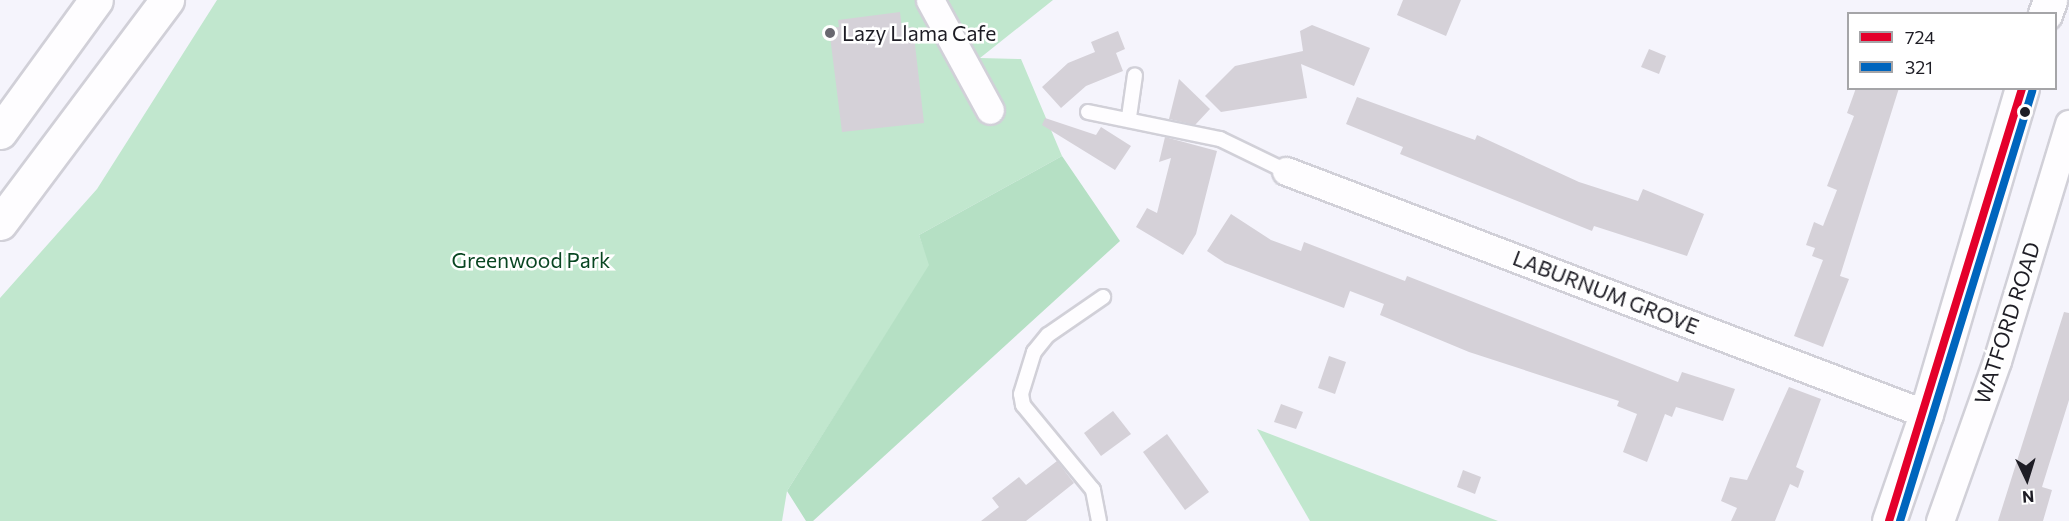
<!DOCTYPE html>
<style>
body{margin:0}
#map{position:relative;width:2069px;height:521px;overflow:hidden;background:#f5f4fc;font-family:Commissioner,sans-serif}
div>[style]{position:absolute}
.green>*{inset:0;background:#c1e7ce}
.forest>*{inset:0;background:#b5e0c4}
.building>*{inset:0;background:#d5d1d8}
.roads{filter:drop-shadow(2px 0 #d1d0d8) drop-shadow(-2px 0 #d1d0d8) drop-shadow(0 2px #d1d0d8) drop-shadow(0 -2px #d1d0d8)}
.service>*{height:14px;margin:-7px;padding:0 7px;transform-origin:7px;border-radius:7px;background:#fefdff}
.minor>*{height:27px;margin:-13.5px;padding:0 13.5px;transform-origin:13.5px;border-radius:13.5px;background:#fefdff}
.secondary>*{height:33px;margin:-16.5px;padding:0 16.5px;transform-origin:16.5px;border-radius:16.5px;background:#fefdff}
.trunk>*{height:33px;margin:-16.5px;padding:0 16.5px;transform-origin:16.5px;border-radius:16.5px;background:#fefdff}
.bus-1>*{height:8px;margin:-4px;padding:0 4px;transform-origin:4px;border-radius:4px;background:#e4002b}
.bus-2>*{height:8px;margin:-4px;padding:0 4px;transform-origin:4px;border-radius:4px;background:#0065bd}
.dots>*{width:16px;height:16px;translate:-50% -50%;box-sizing:border-box;border:3px solid #fff;border-radius:50%}
span{translate:-50% -50%;white-space:nowrap;text-align:center;line-height:1.15;-webkit-text-stroke:5px #fff;paint-order:stroke}
.poi-label{font-size:21px;color:#1e1d25}
.left{translate:0 -50%;text-align:left}
.park-label{font-size:21px;color:#084521}
.street-label{font-size:21px;color:#1e1d25}
.legend{position:absolute;left:1847px;top:12px;width:210px;height:78px;box-sizing:border-box;background:#fff;border:2px solid #a5a5a8;margin:0;padding:8px 10px;list-style:none;font-size:18px;color:#1e1d25}
.legend li{display:flex;align-items:center;gap:12px;height:30px}
.legend b{width:30px;border:2px solid #a5a5a8}
.north{position:absolute;left:1997px;top:449px;width:60px;height:60px;-webkit-text-stroke:4px #fff;paint-order:stroke;rotate:176deg;font-size:16px;font-weight:700;line-height:24px;text-align:center;color:#1e1d25}
.north::after{content:'';display:block;margin:auto;width:21px;height:27px;background:#1e1d25;clip-path:polygon(50% 0,100% 100%,50% 72%,0 100%)}
</style>
<div id="map">
<div class="green">
<i style="clip-path:polygon(217px 0,1053px 0,980px 58px,1021px 59px,1062px 156px,919px 235px,930px 265px,787px 491px,782px 521px,0 521px,0 298px,97px 189px)"></i>
<i style="clip-path:polygon(1257px 429px,1498px 521px,1310px 521px)"></i>
</div>
<div class="forest">
<i style="clip-path:polygon(1062px 156px,1120px 241px,813px 521px,806px 521px,787px 491px,929px 265px,919px 235px)"></i>
</div>
<div class="building">
<i style="clip-path:polygon(1403px 0,1461px 0,1446px 36px,1397px 15px)"></i>
<i style="clip-path:polygon(900px 12px,902px 28px,913px 27px,924px 123px,842px 132px,829px 28px,839px 27px,838px 20px)"></i>
<i style="clip-path:polygon(1312px 25px,1370px 48px,1354px 86px,1301px 64px,1307px 98px,1221px 112px,1205px 96px,1235px 66px,1303px 51px,1300px 31px)"></i>
<i style="clip-path:polygon(1118px 31px,1125px 49px,1116px 53px,1123px 71px,1086px 86px,1061px 108px,1042px 87px,1068px 63px,1095px 52px,1091px 42px)"></i>
<i style="clip-path:polygon(1649px 49px,1666px 56px,1659px 74px,1641px 67px)"></i>
<i style="clip-path:polygon(1179px 79px,1210px 109px,1195px 125px,1169px 119px)"></i>
<i style="clip-path:polygon(1856px 88px,1899px 88px,1840px 276px,1849px 279px,1823px 347px,1794px 336px,1823px 260px,1812px 256px,1815px 248px,1806px 245px,1814px 222px,1823px 226px,1837px 190px,1827px 186px,1854px 116px,1847px 113px)"></i>
<i style="clip-path:polygon(1357px 97px,1475px 140px,1477px 135px,1579px 182px,1638px 201px,1643px 189px,1704px 214px,1687px 256px,1594px 226px,1592px 231px,1400px 154px,1403px 147px,1346px 124px)"></i>
<i style="clip-path:polygon(1045px 118px,1096px 135px,1101px 127px,1131px 146px,1115px 170px,1042px 125px)"></i>
<i style="clip-path:polygon(1165px 137px,1217px 151px,1196px 234px,1183px 255px,1136px 227px,1147px 208px,1157px 213px,1171px 158px,1159px 162px)"></i>
<i style="clip-path:polygon(1231px 214px,1271px 240px,1301px 251px,1304px 242px,1405px 281px,1407px 276px,1678px 382px,1682px 372px,1735px 389px,1723px 421px,1676px 407px,1672px 417px,1665px 414px,1647px 462px,1623px 452px,1637px 414px,1617px 406px,1619px 401px,1469px 352px,1380px 315px,1384px 304px,1350px 291px,1344px 308px,1225px 263px,1207px 251px)"></i>
<i style="clip-path:polygon(2064px 312px,2069px 313px,2069px 400px,2042px 487px,2052px 490px,2043px 521px,1998px 521px)"></i>
<i style="clip-path:polygon(1329px 356px,1346px 362px,1335px 394px,1318px 388px)"></i>
<i style="clip-path:polygon(1789px 387px,1821px 399px,1796px 467px,1804px 471px,1798px 488px,1790px 484px,1775px 521px,1731px 521px,1737px 508px,1721px 501px,1730px 477px,1747px 480px)"></i>
<i style="clip-path:polygon(1281px 404px,1303px 412px,1296px 429px,1274px 422px)"></i>
<i style="clip-path:polygon(1113px 411px,1131px 434px,1101px 456px,1084px 433px)"></i>
<i style="clip-path:polygon(1167px 434px,1209px 492px,1185px 510px,1143px 452px)"></i>
<i style="clip-path:polygon(1057px 461px,1074px 483px,1044px 507px,1026px 521px,981px 521px,999px 507px,992px 498px,1019px 477px,1026px 485px)"></i>
<i style="clip-path:polygon(1463px 470px,1481px 477px,1475px 494px,1457px 487px)"></i>
</div>
<div class="roads">
<div class="service">
<i style="left:1088px;top:112px;width:135px;rotate:11.6deg"></i>
<i style="left:1220px;top:139px;width:73px;rotate:25.9deg"></i>
<i style="left:1129px;top:117px;width:42px;rotate:-81.9deg"></i>
<i style="left:1099px;top:521px;width:32px;rotate:-101deg"></i>
<i style="left:1093px;top:490px;width:110px;rotate:-129.5deg"></i>
<i style="left:1023px;top:405px;width:11px;rotate:-100deg"></i>
<i style="left:1021px;top:394px;width:44px;rotate:-72.8deg"></i>
<i style="left:1034px;top:352px;width:22px;rotate:-51deg"></i>
<i style="left:1048px;top:335px;width:67px;rotate:-34.6deg"></i>
</div>
<div class="minor">
<i style="left:930px;top:0;width:125px;rotate:61.4deg"></i>
<i style="left:1286px;top:171px;width:685px;rotate:20.79deg"></i>
<i style="left:1940px;top:521px;width:170px;rotate:-70.4deg"></i>
<i style="left:1997px;top:361px;width:248px;rotate:-73.1deg"></i>
</div>
<div class="secondary">
<i style="left:2045px;top:14px;width:15px;rotate:-70deg"></i>
<i style="left:1889px;top:521px;width:113px;rotate:-70.9deg"></i>
<i style="left:1926px;top:414px;width:340px;rotate:-73.6deg"></i>
</div>
<div class="trunk">
<i style="left:0;top:132px;width:163px;rotate:-54deg"></i>
<i style="left:0;top:223px;width:279px;rotate:-53.2deg"></i>
</div>
</div>
<div class="bus-1">
<i style="left:1889px;top:521px;width:453px;rotate:-72.9deg"></i>
</div>
<div class="bus-2">
<i style="left:1900px;top:521px;width:450px;rotate:-72.9deg"></i>
</div>
<div class="dots">
<i style="left:830px;top:33px;background:#696870"></i>
<i style="left:2025px;top:112px;background:#1e1d25"></i>
</div>
<div class="poi-label">
<span class="left" style="left:842px;top:33px">Lazy Llama Cafe</span>
</div>
<div class="park-label">
<span style="left:531px;top:260px">Greenwood Park</span>
</div>
<div class="street-label">
<span style="left:1606px;top:292px;rotate:21deg">LABURNUM GROVE</span>
<span style="left:2007px;top:323px;rotate:-72deg">WATFORD ROAD</span>
</div>
<ul class="legend">
<li><b style="height:8px;background:#e4002b"></b>724</li>
<li><b style="height:8px;background:#0065bd"></b>321</li>
</ul>
<div class="north">N</div>
</div>
